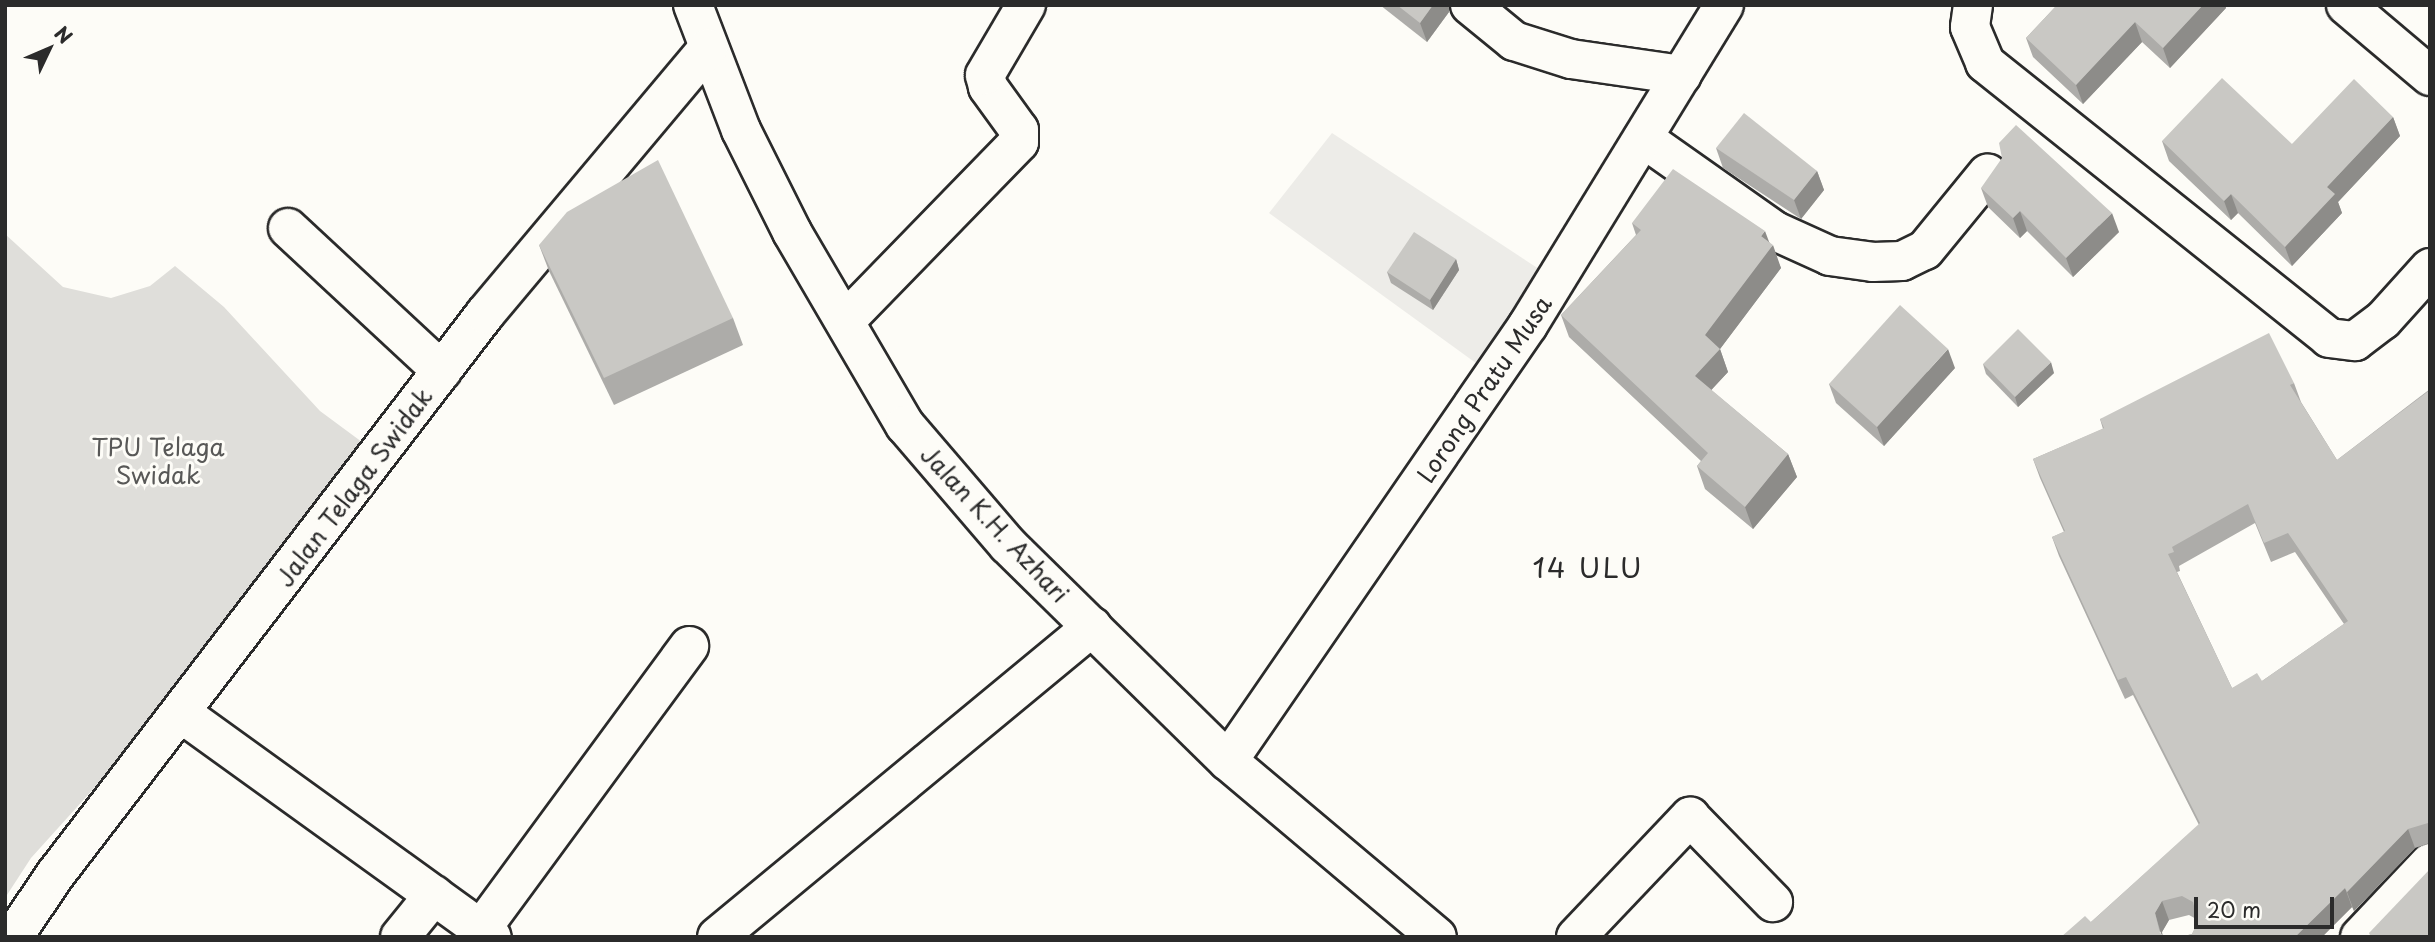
<!DOCTYPE html>
<style>
body{margin:0}
#map{position:relative;width:2435px;height:942px;overflow:hidden;background:#fdfcf7;font-family:"Playpen Sans",sans-serif}
div>[style]{position:absolute}
.built>*{inset:0;background:#edece8}
.green>*{inset:0;background:#dfdeda}
.roads{filter:drop-shadow(2px 0 #2b2b2b) drop-shadow(-2px 0 #2b2b2b) drop-shadow(0 2px #2b2b2b) drop-shadow(0 -2px #2b2b2b)}
.minor>*{height:38px;margin:-19px;padding:0 19px;transform-origin:19px;border-radius:19px;background:#fdfcf7}
.wall>*{inset:0;background:#adaca9}
.shaded-wall>*{inset:0;background:#8d8c89}
.building>*{inset:0;background:#c9c8c4}
span{translate:-50% -50%;white-space:nowrap;text-align:center;line-height:1.15;-webkit-text-stroke:6px #fdfcf7;paint-order:stroke}
.street-label{font-size:24px;color:#2b2b2b}
.park-label{font-size:24px;color:#585857}
.quarter-label{font-size:28px;color:#2b2b2b;letter-spacing:2px}
.frame{position:absolute;inset:0;border:7px solid #2b2b2b;pointer-events:none}
.north{position:absolute;left:14px;top:14px;width:70px;height:70px;-webkit-text-stroke:5px #fdfcf7;paint-order:stroke;rotate:46deg;font-size:19px;font-weight:700;line-height:28px;text-align:center;color:#2b2b2b}
.north::after{content:'';display:block;margin:auto;width:24px;height:32px;background:#2b2b2b;clip-path:polygon(50% 0,100% 100%,50% 72%,0 100%)}
.scale{position:absolute;left:2194px;top:897px;width:140px;height:32px;box-sizing:border-box;border:4px solid #2b2b2b;border-top:0;padding-left:9px;font-size:21px;line-height:24px;white-space:nowrap;color:#2b2b2b;-webkit-text-stroke:5px #fdfcf7;paint-order:stroke}
</style>
<div id="map">
<div class="built">
<i style="clip-path:polygon(1332px 133px,1539px 269px,1480px 366px,1269px 213px)"></i>
</div>
<div class="green">
<i style="clip-path:polygon(5px 234px,63px 287px,111px 298px,150px 286px,175px 266px,224px 307px,320px 411px,366px 445px,142px 735px,31px 858px,5px 898px)"></i>
</div>
<div class="roads">
<div class="minor">
<i style="left:693px;top:5px;width:134px;rotate:69deg"></i>
<i style="left:741px;top:130px;width:114px;rotate:63.4deg"></i>
<i style="left:792px;top:232px;width:224px;rotate:59.7deg"></i>
<i style="left:905px;top:425px;width:158px;rotate:49.4deg"></i>
<i style="left:1008px;top:545px;width:308px;rotate:44.5deg"></i>
<i style="left:1228px;top:761px;width:273px;rotate:40.1deg"></i>
<i style="left:1470px;top:5px;width:57px;rotate:39.3deg"></i>
<i style="left:1514px;top:41px;width:60px;rotate:17.5deg"></i>
<i style="left:1571px;top:59px;width:112px;rotate:8.2deg"></i>
<i style="left:1973px;top:5px;width:22px;rotate:98deg"></i>
<i style="left:1970px;top:27px;width:39px;rotate:67deg"></i>
<i style="left:1985px;top:63px;width:440px;rotate:38.6deg"></i>
<i style="left:2329px;top:338px;width:26px;rotate:7deg"></i>
<i style="left:2355px;top:341px;width:35px;rotate:-37deg"></i>
<i style="left:2383px;top:320px;width:70px;rotate:-47.9deg"></i>
<i style="left:2346px;top:5px;width:110px;rotate:40.2deg"></i>
<i style="left:1643px;top:138px;width:161px;rotate:35.2deg"></i>
<i style="left:1775px;top:231px;width:60px;rotate:24.4deg"></i>
<i style="left:1830px;top:256px;width:43px;rotate:7.9deg"></i>
<i style="left:1873px;top:262px;width:29px;rotate:-2deg"></i>
<i style="left:1902px;top:261px;width:25px;rotate:-26deg"></i>
<i style="left:1925px;top:250px;width:99px;rotate:-50.7deg"></i>
<i style="left:288px;top:228px;width:210px;rotate:42.9deg"></i>
<i style="left:846px;top:320px;width:248px;rotate:-45.8deg"></i>
<i style="left:1019px;top:142px;width:12px;rotate:-90deg"></i>
<i style="left:1019px;top:130px;width:53px;rotate:-125.8deg"></i>
<i style="left:988px;top:87px;width:12px;rotate:-104deg"></i>
<i style="left:985px;top:75px;width:81px;rotate:-59.6deg"></i>
<i style="left:181px;top:713px;width:383px;rotate:35.8deg"></i>
<i style="left:1228px;top:761px;width:529px;rotate:-55.47deg"></i>
<i style="left:1528px;top:325px;width:375px;rotate:-58.5deg"></i>
<i style="left:482px;top:928px;width:350px;rotate:-53.7deg"></i>
<i style="left:13px;top:937px;width:75px;rotate:-55.9deg"></i>
<i style="left:55px;top:875px;width:707px;rotate:-52.53deg"></i>
<i style="left:485px;top:314px;width:347px;rotate:-50deg"></i>
<i style="left:400px;top:937px;width:54px;rotate:-51deg"></i>
<i style="left:717px;top:937px;width:487px;rotate:-39.6deg"></i>
<i style="left:1576px;top:937px;width:166px;rotate:-46.5deg"></i>
<i style="left:1690px;top:817px;width:119px;rotate:45.7deg"></i>
<i style="left:2360px;top:937px;width:102px;rotate:-46.6deg"></i>
</div>
</div>
<div class="wall">
<i style="clip-path:polygon(1380px 5px,1449px 5px,1449px 12px,1427px 42px)"></i>
<i style="clip-path:polygon(2057px 5px,2225px 5px,2226px 8px,2170px 68px,2142px 42px,2083px 104px,2033px 57px,2026px 38px)"></i>
<i style="clip-path:polygon(2393px 117px,2400px 136px,2338px 202px,2342px 213px,2292px 266px,2238px 213px,2231px 220px,2169px 161px,2162px 141px,2292px 144px)"></i>
<i style="clip-path:polygon(1716px 148px,1817px 171px,1824px 190px,1801px 219px,1723px 168px)"></i>
<i style="clip-path:polygon(1981px 188px,2119px 232px,2073px 277px,2027px 231px,2020px 238px,1988px 207px)"></i>
<i style="clip-path:polygon(1632px 223px,1769px 242px,1781px 268px,1720px 349px,1728px 372px,1711px 390px,1788px 454px,1797px 477px,1753px 529px,1705px 489px,1697px 466px,1701px 461px,1569px 337px,1561px 315px,1636px 235px)"></i>
<i style="clip-path:polygon(539px 245px,733px 318px,743px 345px,614px 405px,549px 271px)"></i>
<i style="clip-path:polygon(1456px 259px,1459px 270px,1433px 310px,1391px 283px,1387px 272px)"></i>
<i style="clip-path:polygon(1983px 364px,2054px 373px,2018px 407px,1986px 374px)"></i>
<i style="clip-path:polygon(1955px 368px,1884px 446px,1836px 403px,1829px 384px)"></i>
<i style="clip-path:polygon(evenodd,2294px 383px,2301px 402px,2337px 460px,2430px 389px,2430px 843px,2415px 848px,2354px 911px,2352px 907px,2322px 937px,2180px 937px,2192px 934px,2198px 922px,2198px 920px,2189px 915px,2169px 920px,2162px 932px,2091px 922px,2199px 825px,2133px 695px,2125px 699px,2059px 556px,2052px 537px,2064px 532px,2040px 478px,2033px 459px,2103px 429px,2100px 419px,2294px 383px,2255px 523px,2271px 562px,2295px 552px,2344px 624px,2262px 681px,2232px 688px,2177px 572px,2180px 571px,2179px 566px,2255px 523px)"></i>
</div>
<div class="shaded-wall">
<i style="clip-path:polygon(1433px 5px,1449px 5px,1449px 12px,1427px 42px,1420px 23px)"></i>
<i style="clip-path:polygon(2203px 5px,2225px 5px,2226px 8px,2170px 68px,2163px 48px)"></i>
<i style="clip-path:polygon(2135px 22px,2142px 42px,2083px 104px,2076px 85px)"></i>
<i style="clip-path:polygon(2393px 117px,2400px 136px,2338px 202px,2342px 213px,2292px 266px,2285px 247px,2327px 187px)"></i>
<i style="clip-path:polygon(1817px 171px,1824px 190px,1801px 219px,1794px 200px)"></i>
<i style="clip-path:polygon(2231px 194px,2238px 213px,2231px 220px,2224px 201px)"></i>
<i style="clip-path:polygon(2020px 211px,2027px 231px,2020px 238px,2013px 218px)"></i>
<i style="clip-path:polygon(2112px 213px,2119px 232px,2073px 277px,2066px 258px)"></i>
<i style="clip-path:polygon(1765px 231px,1771px 247px,1773px 245px,1781px 268px,1720px 349px,1728px 372px,1703px 399px,1695px 376px,1705px 335px,1761px 236px)"></i>
<i style="clip-path:polygon(1456px 259px,1459px 270px,1433px 310px,1430px 300px)"></i>
<i style="clip-path:polygon(1948px 349px,1955px 368px,1884px 446px,1877px 427px)"></i>
<i style="clip-path:polygon(2051px 362px,2054px 373px,2018px 407px,2015px 397px)"></i>
<i style="clip-path:polygon(1788px 454px,1797px 477px,1753px 529px,1745px 507px)"></i>
<i style="clip-path:polygon(2408px 829px,2415px 848px,2354px 911px,2347px 892px)"></i>
<i style="clip-path:polygon(2345px 888px,2352px 907px,2322px 937px,2295px 937px)"></i>
<i style="clip-path:polygon(2162px 901px,2169px 920px,2162px 932px,2163px 937px,2162px 937px,2155px 913px)"></i>
</div>
<div class="building">
<i style="clip-path:polygon(1397px 5px,1433px 5px,1420px 23px)"></i>
<i style="clip-path:polygon(2057px 5px,2203px 5px,2163px 48px,2135px 22px,2076px 85px,2026px 38px)"></i>
<i style="clip-path:polygon(2222px 78px,2292px 144px,2354px 79px,2393px 117px,2327px 187px,2335px 194px,2285px 247px,2231px 194px,2224px 201px,2162px 141px)"></i>
<i style="clip-path:polygon(1744px 113px,1817px 171px,1794px 200px,1716px 148px)"></i>
<i style="clip-path:polygon(2016px 125px,2112px 213px,2066px 258px,2020px 211px,2013px 218px,1981px 188px,2002px 158px,1999px 143px)"></i>
<i style="clip-path:polygon(658px 160px,733px 318px,604px 378px,539px 245px,567px 212px)"></i>
<i style="clip-path:polygon(1673px 169px,1765px 231px,1761px 236px,1773px 245px,1705px 335px,1720px 349px,1695px 376px,1788px 454px,1745px 507px,1697px 466px,1708px 453px,1561px 315px,1641px 230px,1632px 223px)"></i>
<i style="clip-path:polygon(1414px 232px,1456px 259px,1430px 300px,1387px 272px)"></i>
<i style="clip-path:polygon(1900px 305px,1948px 349px,1877px 427px,1829px 384px)"></i>
<i style="clip-path:polygon(2018px 329px,2051px 362px,2015px 397px,1983px 364px)"></i>
<i style="clip-path:polygon(evenodd,2269px 333px,2294px 383px,2290px 385px,2337px 460px,2430px 390px,2430px 824px,2428px 823px,2408px 829px,2347px 892px,2345px 888px,2295px 937px,2180px 937px,2192px 934px,2198px 922px,2193px 902px,2182px 896px,2162px 901px,2155px 913px,2160px 933px,2167px 937px,2061px 937px,2085px 916px,2091px 922px,2200px 823px,2126px 677px,2118px 680px,2052px 537px,2065px 531px,2033px 459px,2104px 428px,2100px 419px,2269px 333px,2248px 504px,2264px 543px,2288px 533px,2348px 621px,2262px 681px,2257px 673px,2232px 688px,2168px 554px,2174px 552px,2172px 547px,2248px 504px)"></i>
<i style="clip-path:polygon(2430px 869px,2430px 937px,2371px 937px,2369px 933px)"></i>
</div>
<div class="street-label">
<span style="left:1484px;top:389px;rotate:-56deg">Lorong Pratu Musa</span>
<span style="left:354px;top:487px;rotate:-53deg">Jalan Telaga Swidak</span>
<span style="left:995px;top:524px;rotate:47deg">Jalan K.H. Azhari</span>
</div>
<div class="park-label">
<span style="left:158px;top:461px">TPU Telaga<br>Swidak</span>
</div>
<div class="quarter-label">
<span style="left:1588px;top:567px">14 ULU</span>
</div>
<div class="frame"></div>
<div class="north">N</div>
<div class="scale">20 m</div>
</div>
